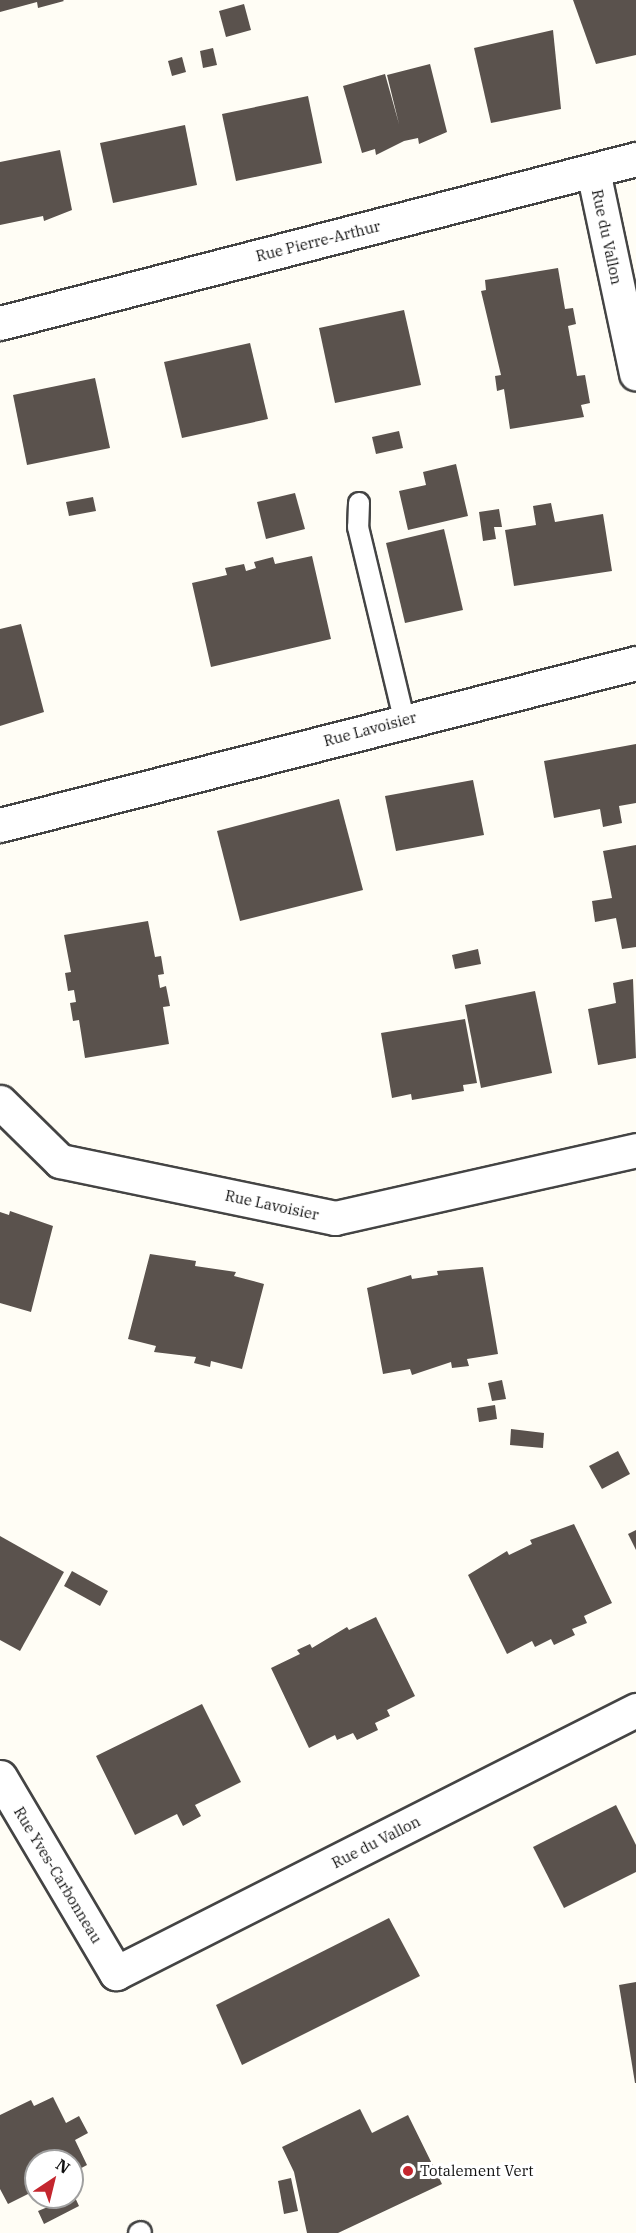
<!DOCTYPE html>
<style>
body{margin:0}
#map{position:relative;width:636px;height:2233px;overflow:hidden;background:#fffdf5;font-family:"IBM Plex Serif",serif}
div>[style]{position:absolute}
.building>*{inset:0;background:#5a524d}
.roads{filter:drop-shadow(2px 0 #444) drop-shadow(-2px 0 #444) drop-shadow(0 2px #444) drop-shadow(0 -2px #444)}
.service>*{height:20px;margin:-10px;padding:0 10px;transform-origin:10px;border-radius:10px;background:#fff}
.minor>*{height:33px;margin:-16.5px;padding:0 16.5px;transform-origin:16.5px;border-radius:16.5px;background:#fff}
.dots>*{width:16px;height:16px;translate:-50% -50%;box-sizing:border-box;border:3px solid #fff;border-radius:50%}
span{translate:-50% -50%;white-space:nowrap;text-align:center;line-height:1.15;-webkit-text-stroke:6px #fff;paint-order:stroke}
.street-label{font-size:15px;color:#111}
.poi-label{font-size:15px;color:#111}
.left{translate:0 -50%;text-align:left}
.north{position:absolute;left:24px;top:2149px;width:60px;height:60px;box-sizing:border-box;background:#fff;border:2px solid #a0a0a0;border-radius:50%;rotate:35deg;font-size:16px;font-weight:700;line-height:24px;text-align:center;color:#111}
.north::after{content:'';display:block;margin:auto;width:21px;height:27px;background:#c4262e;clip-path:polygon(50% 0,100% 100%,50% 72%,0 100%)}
</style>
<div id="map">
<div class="building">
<i style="clip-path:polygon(0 0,63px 0,64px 1px,38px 8px,37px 2px,0 12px)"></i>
<i style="clip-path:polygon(573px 0,636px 0,636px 55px,596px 64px)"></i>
<i style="clip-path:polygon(244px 4px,251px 30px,226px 37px,219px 11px)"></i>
<i style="clip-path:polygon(553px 30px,561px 109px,491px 123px,474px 48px)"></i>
<i style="clip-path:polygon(213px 48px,217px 65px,203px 68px,200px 51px)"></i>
<i style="clip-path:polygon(182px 57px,186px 72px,172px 76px,168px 61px)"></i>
<i style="clip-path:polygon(430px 64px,447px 132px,419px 144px,418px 138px,404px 141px,376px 155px,375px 149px,362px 153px,343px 86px,385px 74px,399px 124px,387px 75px)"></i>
<i style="clip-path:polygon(308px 96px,322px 163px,236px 181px,222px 114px)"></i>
<i style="clip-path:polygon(185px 125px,197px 185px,113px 203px,100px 143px)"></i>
<i style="clip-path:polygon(60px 150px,72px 210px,44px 221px,43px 216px,0 225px,0 162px)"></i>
<i style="clip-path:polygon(558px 268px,565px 309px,573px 308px,576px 324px,568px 326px,577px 376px,585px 375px,590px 403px,581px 405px,584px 417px,510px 429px,504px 389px,497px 391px,495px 376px,501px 375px,481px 291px,486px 290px,485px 280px)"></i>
<i style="clip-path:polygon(404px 310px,421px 385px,335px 403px,319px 328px)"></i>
<i style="clip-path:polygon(250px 343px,268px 419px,182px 438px,164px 362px)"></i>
<i style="clip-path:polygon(95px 378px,110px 448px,27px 465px,13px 395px)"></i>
<i style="clip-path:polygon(399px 431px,403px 448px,376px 454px,372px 437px)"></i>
<i style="clip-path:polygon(456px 464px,468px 516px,408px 530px,399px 491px,426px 485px,423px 472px)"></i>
<i style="clip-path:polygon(295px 493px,305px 529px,266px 539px,257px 502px)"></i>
<i style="clip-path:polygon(93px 497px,96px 511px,69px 516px,66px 502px)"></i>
<i style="clip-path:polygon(551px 503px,555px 522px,603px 514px,612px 571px,514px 586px,505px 530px,536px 525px,533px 506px)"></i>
<i style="clip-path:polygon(499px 509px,502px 527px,494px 527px,496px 539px,483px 541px,479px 512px)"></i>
<i style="clip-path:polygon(444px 529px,463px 610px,405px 623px,386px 543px)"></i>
<i style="clip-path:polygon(312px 556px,331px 639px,211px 667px,192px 583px,227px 575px,225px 568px,244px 564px,246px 571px,256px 568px,254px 562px,273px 557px,275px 564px)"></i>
<i style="clip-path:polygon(21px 624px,44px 712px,0 726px,0 629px)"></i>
<i style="clip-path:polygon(636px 744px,636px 803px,619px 806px,622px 823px,603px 827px,600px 809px,554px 818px,544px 761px)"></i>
<i style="clip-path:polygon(473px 780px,484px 835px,396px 851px,385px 796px)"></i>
<i style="clip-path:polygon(339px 799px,363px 890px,240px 921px,217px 831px)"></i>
<i style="clip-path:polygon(636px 845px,636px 947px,622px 949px,616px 918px,595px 922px,592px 901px,612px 898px,603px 851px)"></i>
<i style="clip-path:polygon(148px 921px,155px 957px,161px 956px,164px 974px,158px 975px,160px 988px,166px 986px,170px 1006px,163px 1007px,169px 1044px,85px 1058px,79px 1020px,73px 1021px,70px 1003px,76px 1002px,74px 990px,68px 991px,65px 973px,71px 972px,64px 935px)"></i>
<i style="clip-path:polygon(478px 949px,481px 964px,455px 969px,452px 955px)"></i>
<i style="clip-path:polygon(633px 979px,636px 1058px,598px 1065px,588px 1009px,616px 1003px,613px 983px)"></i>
<i style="clip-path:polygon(535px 991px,552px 1073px,481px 1088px,465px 1005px)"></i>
<i style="clip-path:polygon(465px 1019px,477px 1083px,463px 1085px,464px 1091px,412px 1100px,411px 1094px,392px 1098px,381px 1033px)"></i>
<i style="clip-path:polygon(10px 1211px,53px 1226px,31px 1312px,0 1303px,0 1212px,9px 1215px)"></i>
<i style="clip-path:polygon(150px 1254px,196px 1261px,195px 1266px,236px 1272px,234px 1276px,264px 1284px,242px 1369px,211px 1361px,210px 1367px,194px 1363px,196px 1357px,154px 1352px,156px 1346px,128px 1339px)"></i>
<i style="clip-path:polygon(483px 1267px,498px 1354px,467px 1359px,469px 1366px,452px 1368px,451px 1362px,412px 1375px,410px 1369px,383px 1374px,367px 1288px,411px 1275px,412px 1279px,438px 1275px,437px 1271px)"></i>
<i style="clip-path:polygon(502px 1380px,506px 1399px,492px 1401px,488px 1383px)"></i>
<i style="clip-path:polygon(495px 1405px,497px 1419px,479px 1422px,477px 1408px)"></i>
<i style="clip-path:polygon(511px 1429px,544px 1433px,543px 1448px,510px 1445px)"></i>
<i style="clip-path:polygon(618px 1451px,630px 1474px,602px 1489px,589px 1466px)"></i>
<i style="clip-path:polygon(574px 1524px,612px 1603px,584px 1616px,587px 1623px,572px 1629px,575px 1635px,554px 1645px,551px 1639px,535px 1647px,532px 1641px,507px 1654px,468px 1575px,507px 1551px,509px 1555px,532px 1544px,530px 1540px)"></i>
<i style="clip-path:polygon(636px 1530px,636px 1550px,628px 1534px)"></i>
<i style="clip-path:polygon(0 1536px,64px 1572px,20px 1651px,0 1640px)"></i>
<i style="clip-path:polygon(72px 1571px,108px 1591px,100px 1606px,64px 1586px)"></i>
<i style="clip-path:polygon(376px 1617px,415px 1696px,387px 1710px,390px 1716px,375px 1723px,378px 1730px,357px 1740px,353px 1733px,337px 1740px,335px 1735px,309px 1748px,271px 1668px,300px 1654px,297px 1650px,310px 1644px,312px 1648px,347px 1627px,349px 1630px)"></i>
<i style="clip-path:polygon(202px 1704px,241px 1782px,195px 1805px,201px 1816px,183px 1826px,177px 1814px,135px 1835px,96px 1756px)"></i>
<i style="clip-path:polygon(616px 1805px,636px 1845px,636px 1872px,564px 1908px,533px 1847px)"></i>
<i style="clip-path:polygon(389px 1918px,420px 1976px,242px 2065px,216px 2005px)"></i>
<i style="clip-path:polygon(636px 1982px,636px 2083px,635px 2083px,619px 1985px)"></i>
<i style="clip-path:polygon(53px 2097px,66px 2123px,79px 2116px,88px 2133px,75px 2140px,87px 2165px,72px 2173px,72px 2161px,36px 2161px,36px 2190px,8px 2204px,0 2189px,0 2115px,31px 2100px,34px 2106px)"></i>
<i style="clip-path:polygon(360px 2109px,372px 2133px,408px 2115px,442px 2184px,338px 2233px,307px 2233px,294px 2172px,282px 2147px)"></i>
<i style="clip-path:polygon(291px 2178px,298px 2211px,284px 2214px,278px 2181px)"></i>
<i style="clip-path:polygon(72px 2191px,79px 2206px,44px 2224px,38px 2211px,72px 2197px)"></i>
</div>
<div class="roads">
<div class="service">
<i style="left:359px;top:503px;width:24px;rotate:92deg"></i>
<i style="left:358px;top:527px;width:197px;rotate:76.5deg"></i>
<i style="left:139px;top:2233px;width:2px;rotate:-27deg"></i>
</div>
<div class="minor">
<i style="left:593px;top:171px;width:207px;rotate:78deg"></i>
<i style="left:0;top:323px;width:657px;rotate:-14.46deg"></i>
<i style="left:0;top:825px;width:656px;rotate:-14.29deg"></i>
<i style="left:0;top:1102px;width:84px;rotate:44.5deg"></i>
<i style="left:60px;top:1161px;width:281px;rotate:11.7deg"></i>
<i style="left:335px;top:1218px;width:309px;rotate:-12.7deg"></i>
<i style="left:0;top:1777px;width:228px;rotate:59.4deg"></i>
<i style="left:116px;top:1973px;width:583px;rotate:-26.83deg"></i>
</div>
</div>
<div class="dots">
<i style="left:408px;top:2171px;background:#c4262e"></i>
</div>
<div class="street-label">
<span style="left:607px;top:237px;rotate:78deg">Rue du Vallon</span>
<span style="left:318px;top:241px;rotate:-14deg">Rue Pierre-Arthur</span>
<span style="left:370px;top:729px;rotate:-15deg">Rue Lavoisier</span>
<span style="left:272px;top:1205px;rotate:12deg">Rue Lavoisier</span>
<span style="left:376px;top:1842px;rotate:-27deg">Rue du Vallon</span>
<span style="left:58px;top:1875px;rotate:59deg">Rue Yves-Carbonneau</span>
</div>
<div class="poi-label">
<span class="left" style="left:420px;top:2171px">Totalement Vert</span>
</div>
<div class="north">N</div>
</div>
